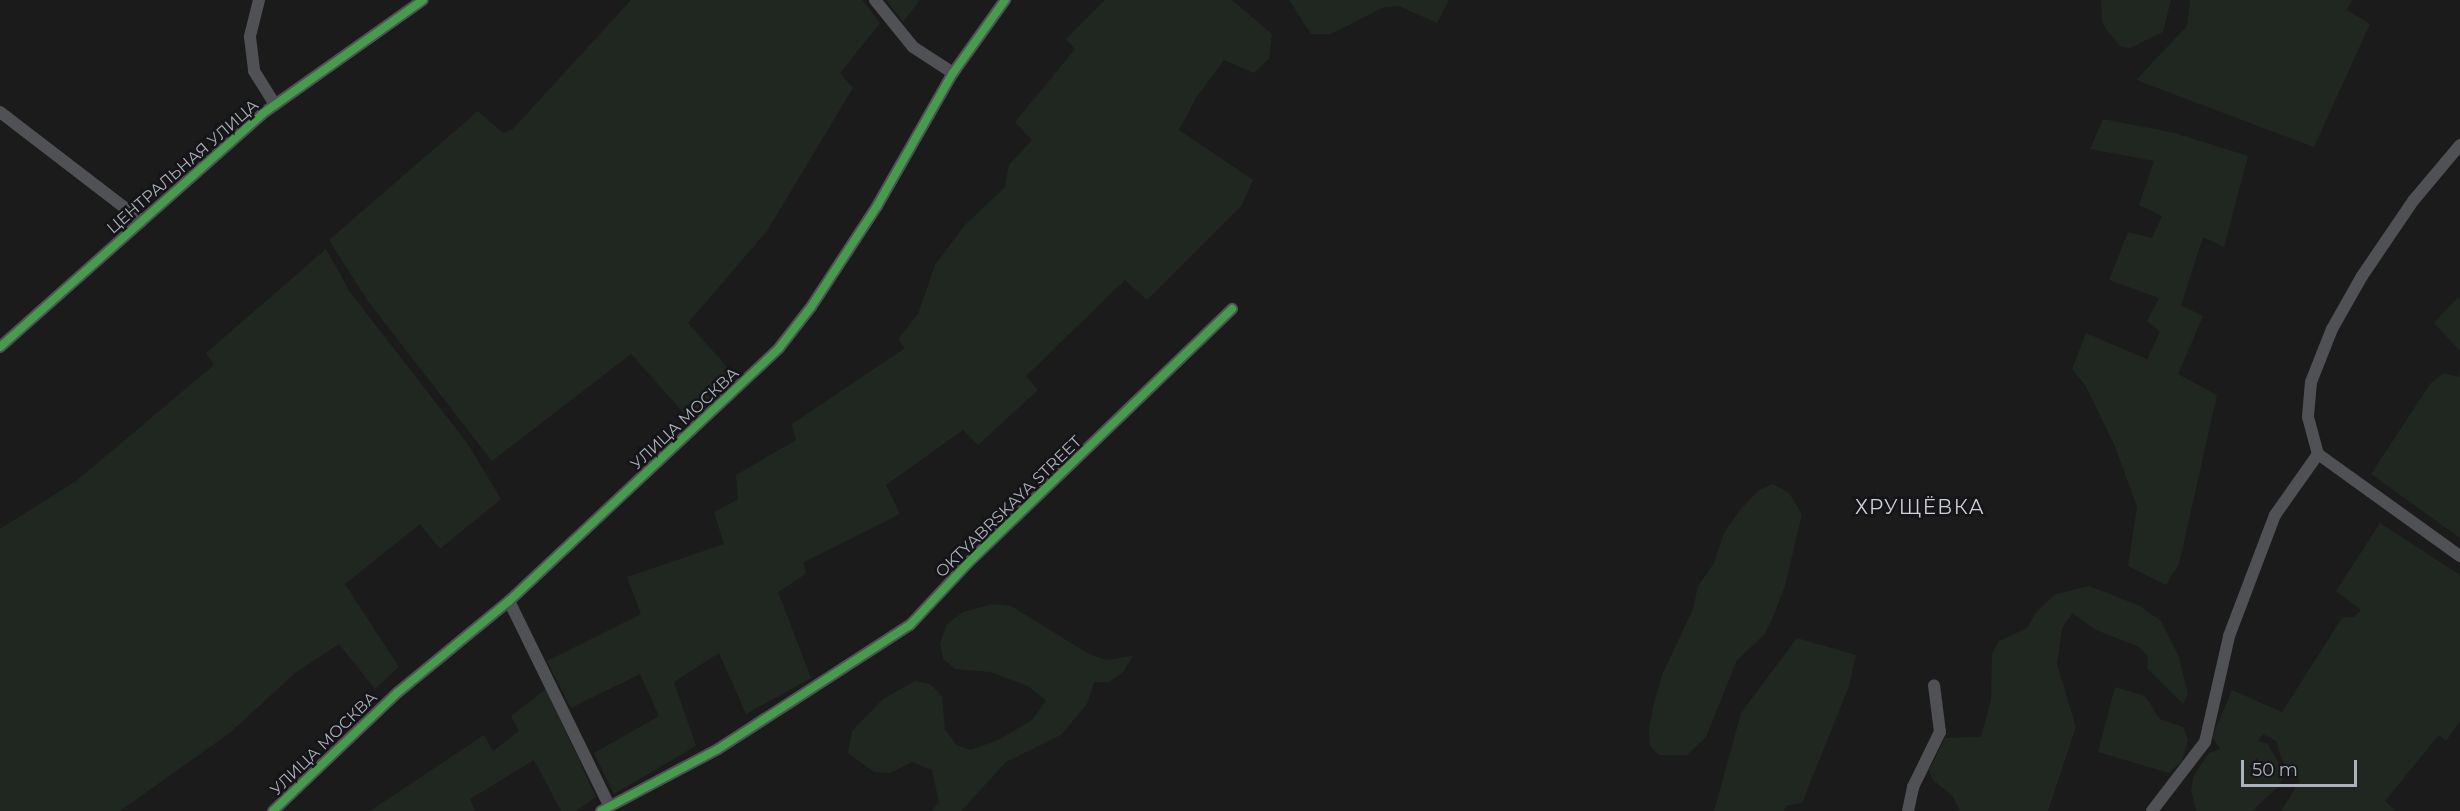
<!DOCTYPE html>
<meta charset="utf-8">
<style>
body{margin:0}
#map{position:relative;width:2460px;height:811px;overflow:hidden;background:#1b1b1c;font-family:Montserrat,sans-serif}
div>[style]{position:absolute}
.green>*{inset:0;background:#1f2720}
.minor>*{height:12px;margin:-6px;padding:0 6px;transform-origin:6px;border-radius:6px;background:#4f5155}
.cycleway>*{height:8px;margin:-4px;padding:0 4px;transform-origin:4px;border-radius:4px;background:#469c4c}
span{translate:-50% -50%;white-space:nowrap;text-align:center;line-height:1.15;-webkit-text-stroke:5px #151518;paint-order:stroke}
.street-label{font-size:16px;color:#acb2bd}
.quarter-label{font-size:20px;color:#ced1d9;letter-spacing:1.5px}
.scale{position:absolute;left:2241px;top:760px;width:116px;height:27px;box-sizing:border-box;border:3px solid #acb2bd;border-top:0;padding-left:8px;font-size:18px;line-height:21px;white-space:nowrap;color:#acb2bd;-webkit-text-stroke:4px #151518;paint-order:stroke}
</style>
<div id="map">
<div class="green">
<i style="clip-path:polygon(631px 0,862px 0,880px 23px,840px 73px,853px 88px,767px 231px,688px 323px,736px 377px,689px 419px,631px 354px,492px 461px,367px 300px,329px 240px,478px 111px,503px 133px,513px 129px)"></i>
<i style="clip-path:polygon(886px 0,920px 0,903px 22px)"></i>
<i style="clip-path:polygon(1105px 0,1232px 0,1272px 34px,1269px 59px,1254px 73px,1224px 60px,1196px 98px,1179px 130px,1253px 180px,1242px 205px,1147px 300px,1125px 280px,1026px 376px,1038px 390px,978px 445px,963px 430px,886px 485px,900px 514px,804px 562px,806px 574px,778px 592px,811px 678px,746px 714px,719px 653px,674px 682px,696px 746px,614px 794px,594px 753px,659px 716px,640px 674px,571px 708px,547px 661px,641px 614px,627px 577px,724px 544px,714px 512px,738px 499px,736px 475px,796px 440px,792px 424px,905px 348px,898px 339px,918px 314px,935px 265px,965px 225px,1005px 187px,1009px 165px,1032px 140px,1015px 122px,1075px 49px,1066px 39px)"></i>
<i style="clip-path:polygon(1289px 0,1449px 0,1437px 23px,1399px 6px,1384px 7px,1331px 34px,1311px 34px)"></i>
<i style="clip-path:polygon(2101px 0,2171px 0,2163px 32px,2130px 48px,2120px 46px,2108px 32px,2102px 22px)"></i>
<i style="clip-path:polygon(2190px 0,2352px 0,2347px 10px,2370px 24px,2314px 147px,2136px 80px,2187px 26px)"></i>
<i style="clip-path:polygon(2103px 119px,2175px 133px,2248px 156px,2224px 247px,2203px 237px,2181px 305px,2203px 316px,2178px 374px,2217px 395px,2179px 564px,2166px 585px,2128px 566px,2137px 507px,2114px 444px,2085px 385px,2072px 369px,2086px 333px,2147px 359px,2160px 332px,2147px 321px,2159px 298px,2109px 280px,2128px 232px,2152px 238px,2162px 216px,2139px 205px,2154px 161px,2090px 149px)"></i>
<i style="clip-path:polygon(326px 249px,350px 292px,467px 443px,501px 499px,440px 549px,420px 524px,345px 584px,399px 667px,375px 689px,339px 644px,295px 673px,231px 732px,120px 811px,0 811px,0 529px,76px 481px,214px 365px,206px 353px)"></i>
<i style="clip-path:polygon(2458px 297px,2460px 299px,2460px 351px,2434px 323px)"></i>
<i style="clip-path:polygon(2460px 371px,2460px 538px,2371px 474px,2430px 384px,2443px 373px,2459px 377px)"></i>
<i style="clip-path:polygon(1773px 484px,1789px 493px,1802px 514px,1785px 586px,1772px 619px,1765px 634px,1737px 660px,1706px 737px,1687px 755px,1659px 755px,1650px 746px,1649px 728px,1654px 703px,1662px 675px,1693px 609px,1698px 586px,1714px 563px,1724px 533px,1739px 511px,1759px 490px)"></i>
<i style="clip-path:polygon(2380px 523px,2460px 575px,2460px 721px,2446px 741px,2439px 735px,2385px 801px,2396px 811px,2281px 811px,2300px 781px,2283px 762px,2276px 741px,2263px 734px,2258px 741px,2267px 743px,2285px 774px,2278px 787px,2252px 811px,2196px 811px,2191px 790px,2194px 775px,2209px 753px,2220px 749px,2212px 737px,2232px 690px,2282px 712px,2342px 618px,2354px 617px,2361px 610px,2336px 591px)"></i>
<i style="clip-path:polygon(2089px 586px,2140px 606px,2161px 621px,2179px 657px,2188px 694px,2183px 704px,2147px 668px,2148px 656px,2139px 647px,2096px 630px,2072px 613px,2062px 629px,2057px 664px,2076px 727px,2048px 811px,1960px 811px,1953px 797px,1932px 779px,1929px 770px,1945px 738px,1981px 737px,1991px 699px,1992px 654px,1999px 641px,2027px 628px,2037px 611px,2056px 594px)"></i>
<i style="clip-path:polygon(993px 604px,1011px 606px,1089px 654px,1106px 660px,1133px 656px,1123px 672px,1109px 682px,1094px 682px,1087px 704px,1061px 735px,1006px 762px,961px 811px,931px 811px,939px 803px,932px 770px,912px 762px,890px 773px,874px 772px,848px 753px,852px 731px,883px 699px,915px 681px,930px 684px,942px 696px,945px 730px,957px 745px,971px 750px,998px 740px,1032px 720px,1046px 701px,1028px 686px,990px 672px,955px 669px,943px 659px,940px 643px,947px 624px,963px 612px)"></i>
<i style="clip-path:polygon(1797px 638px,1856px 655px,1849px 686px,1802px 803px,1786px 806px,1784px 811px,1714px 811px,1741px 713px)"></i>
<i style="clip-path:polygon(2115px 687px,2145px 696px,2160px 719px,2183px 727px,2188px 740px,2182px 761px,2169px 773px,2098px 752px)"></i>
<i style="clip-path:polygon(546px 689px,596px 797px,576px 811px,561px 811px,534px 760px,470px 799px,475px 811px,370px 811px,484px 735px,493px 751px,519px 731px,511px 716px)"></i>
</div>
<div class="minor">
<i style="left:259px;top:0;width:38px;rotate:104deg"></i>
<i style="left:250px;top:37px;width:34px;rotate:83deg"></i>
<i style="left:254px;top:71px;width:40px;rotate:58deg"></i>
<i style="left:875px;top:0;width:60px;rotate:51deg"></i>
<i style="left:913px;top:47px;width:48px;rotate:33deg"></i>
<i style="left:0;top:112px;width:179px;rotate:37.5deg"></i>
<i style="left:2460px;top:145px;width:73px;rotate:130deg"></i>
<i style="left:2413px;top:201px;width:91px;rotate:124.2deg"></i>
<i style="left:2362px;top:276px;width:61px;rotate:119.5deg"></i>
<i style="left:2332px;top:329px;width:57px;rotate:111.6deg"></i>
<i style="left:2311px;top:382px;width:35px;rotate:95deg"></i>
<i style="left:2308px;top:417px;width:38px;rotate:75deg"></i>
<i style="left:2318px;top:454px;width:175px;rotate:35.7deg"></i>
<i style="left:0;top:347px;width:351px;rotate:-41.6deg"></i>
<i style="left:262px;top:114px;width:197px;rotate:-35.3deg"></i>
<i style="left:509px;top:601px;width:227px;rotate:63.9deg"></i>
<i style="left:273px;top:811px;width:171px;rotate:-43.6deg"></i>
<i style="left:397px;top:693px;width:145px;rotate:-39.4deg"></i>
<i style="left:509px;top:601px;width:370px;rotate:-43.1deg"></i>
<i style="left:779px;top:348px;width:52px;rotate:-52deg"></i>
<i style="left:811px;top:307px;width:121px;rotate:-56.8deg"></i>
<i style="left:877px;top:206px;width:153px;rotate:-60.3deg"></i>
<i style="left:953px;top:73px;width:90px;rotate:-54.5deg"></i>
<i style="left:601px;top:811px;width:132px;rotate:-27.9deg"></i>
<i style="left:718px;top:749px;width:229px;rotate:-32.9deg"></i>
<i style="left:910px;top:625px;width:83px;rotate:-46.9deg"></i>
<i style="left:967px;top:564px;width:368px;rotate:-43.9deg"></i>
<i style="left:1908px;top:811px;width:25px;rotate:-78deg"></i>
<i style="left:1913px;top:787px;width:61px;rotate:-63.9deg"></i>
<i style="left:1940px;top:732px;width:47px;rotate:-97.3deg"></i>
<i style="left:2152px;top:811px;width:87px;rotate:-52.5deg"></i>
<i style="left:2205px;top:742px;width:109px;rotate:-77.2deg"></i>
<i style="left:2229px;top:636px;width:129px;rotate:-69.2deg"></i>
<i style="left:2275px;top:515px;width:75px;rotate:-54.8deg"></i>
</div>
<div class="cycleway">
<i style="left:0;top:347px;width:351px;rotate:-41.6deg"></i>
<i style="left:262px;top:114px;width:197px;rotate:-35.3deg"></i>
<i style="left:273px;top:811px;width:171px;rotate:-43.6deg"></i>
<i style="left:397px;top:693px;width:145px;rotate:-39.4deg"></i>
<i style="left:509px;top:601px;width:370px;rotate:-43.1deg"></i>
<i style="left:779px;top:348px;width:52px;rotate:-52deg"></i>
<i style="left:811px;top:307px;width:121px;rotate:-56.8deg"></i>
<i style="left:877px;top:206px;width:153px;rotate:-60.3deg"></i>
<i style="left:953px;top:73px;width:90px;rotate:-54.5deg"></i>
<i style="left:601px;top:811px;width:132px;rotate:-27.9deg"></i>
<i style="left:718px;top:749px;width:229px;rotate:-32.9deg"></i>
<i style="left:910px;top:625px;width:83px;rotate:-46.9deg"></i>
<i style="left:967px;top:564px;width:368px;rotate:-43.9deg"></i>
</div>
<div class="street-label">
<span style="left:183px;top:167px;rotate:-41deg">ЦЕНТРАЛЬНАЯ УЛИЦА</span>
<span style="left:685px;top:419px;rotate:-43deg">УЛИЦА МОСКВА</span>
<span style="left:1009px;top:507px;rotate:-44deg">OKTYABRSKAYA STREET</span>
<span style="left:324px;top:744px;rotate:-44deg">УЛИЦА МОСКВА</span>
</div>
<div class="quarter-label">
<span style="left:1920px;top:507px">ХРУЩЁВКА</span>
</div>
<div class="scale">50 m</div>
</div>
